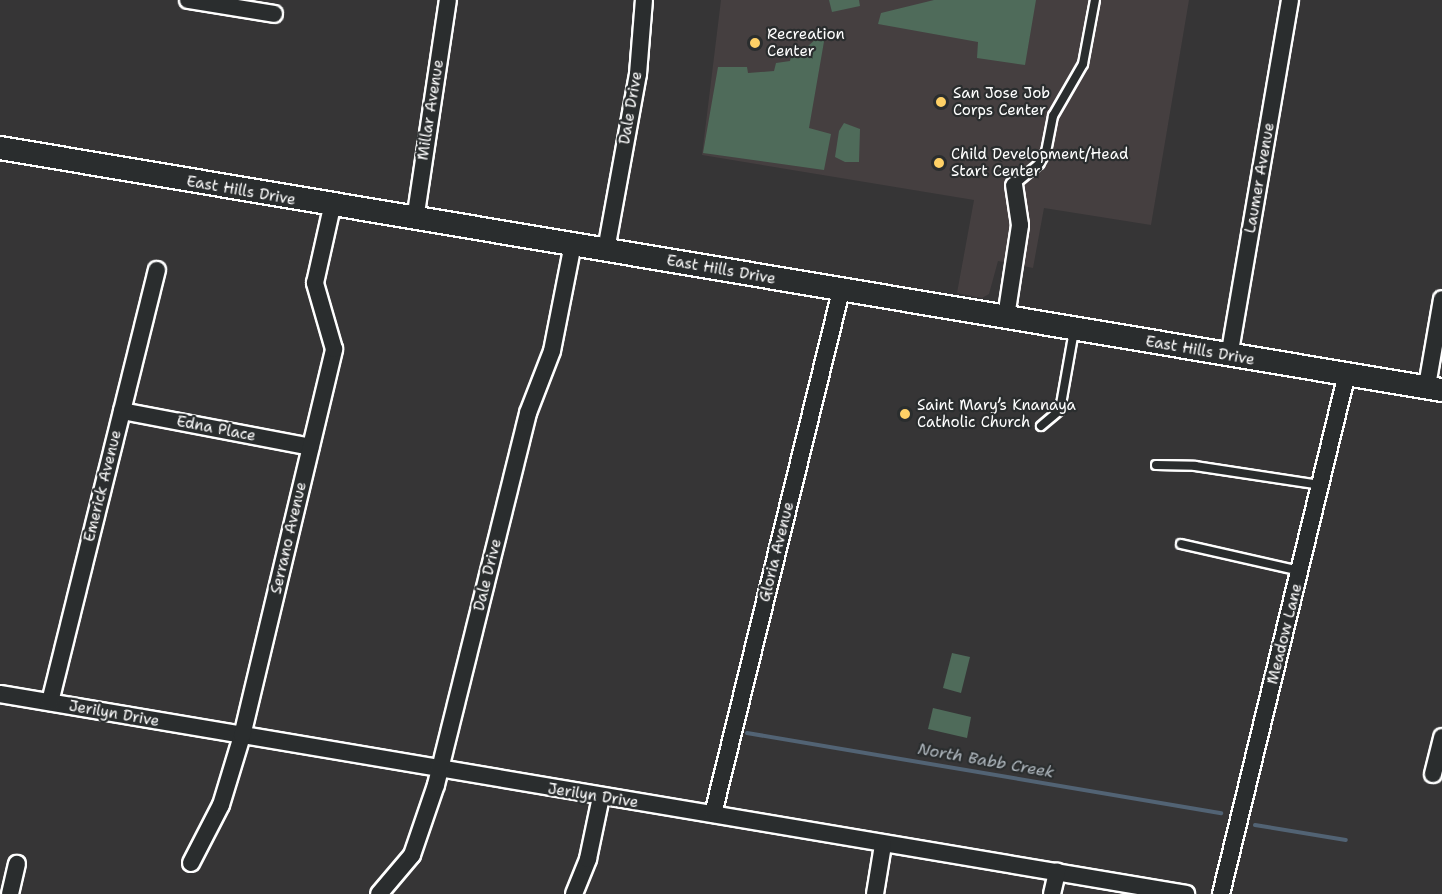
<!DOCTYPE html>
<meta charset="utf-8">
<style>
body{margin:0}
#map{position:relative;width:1442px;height:894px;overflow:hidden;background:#363536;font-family:"Shantell Sans",sans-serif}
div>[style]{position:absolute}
.built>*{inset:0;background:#453f40}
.green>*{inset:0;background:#4f6b5a}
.stream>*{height:4px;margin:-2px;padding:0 2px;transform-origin:2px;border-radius:2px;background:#526374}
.roads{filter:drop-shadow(2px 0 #fff) drop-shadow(-2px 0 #fff) drop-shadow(0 2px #fff) drop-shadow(0 -2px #fff)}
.lane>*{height:8px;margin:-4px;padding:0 4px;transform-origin:4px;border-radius:4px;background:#2a2d2e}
.street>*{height:16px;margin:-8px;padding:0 8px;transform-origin:8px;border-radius:8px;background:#2a2d2e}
.secondary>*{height:22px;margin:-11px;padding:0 11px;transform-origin:11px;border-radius:11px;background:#2a2d2e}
.dots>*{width:16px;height:16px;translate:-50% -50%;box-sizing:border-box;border:3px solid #2a2d2e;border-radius:50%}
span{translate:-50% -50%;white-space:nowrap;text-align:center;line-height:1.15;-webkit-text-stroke:4.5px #2a2d2e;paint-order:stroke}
.poi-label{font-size:15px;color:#fff}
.left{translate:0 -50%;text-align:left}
.street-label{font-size:15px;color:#fff}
.water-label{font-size:16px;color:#b1b9c0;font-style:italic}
</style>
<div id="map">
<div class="built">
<i style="clip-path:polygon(721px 0,1189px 0,1151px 225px,1044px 208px,1033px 268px,998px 261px,989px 294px,982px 298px,957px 293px,974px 200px,702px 155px)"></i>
</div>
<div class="green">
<i style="clip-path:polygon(829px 0,859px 0,860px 6px,832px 12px)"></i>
<i style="clip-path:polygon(934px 0,1036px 0,1025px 65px,977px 58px,978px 42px,878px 24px,881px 13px)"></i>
<i style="clip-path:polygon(826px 30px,809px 128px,831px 134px,824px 170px,703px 153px,718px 67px,747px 67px,748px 73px,774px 71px,776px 63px,790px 61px,793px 49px,807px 47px)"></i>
<i style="clip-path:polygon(844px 123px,860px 129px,859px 162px,845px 162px,835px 157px,839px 131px)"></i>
<i style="clip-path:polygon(952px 653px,970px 657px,961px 693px,943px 688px)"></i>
<i style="clip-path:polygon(933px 708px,971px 717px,967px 738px,928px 729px)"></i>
</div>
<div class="stream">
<i style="left:747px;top:733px;width:481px;rotate:9.6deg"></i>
<i style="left:1255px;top:825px;width:92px;rotate:9.4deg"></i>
</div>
<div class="roads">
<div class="lane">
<i style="left:1014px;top:185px;width:33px;rotate:-40deg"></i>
<i style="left:1039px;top:164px;width:14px;rotate:-60deg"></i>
<i style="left:1046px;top:152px;width:37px;rotate:-79deg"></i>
<i style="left:1053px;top:116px;width:60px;rotate:-60deg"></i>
<i style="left:1083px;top:64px;width:65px;rotate:-79.4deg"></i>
<i style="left:1041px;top:426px;width:25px;rotate:-40deg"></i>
<i style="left:1060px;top:410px;width:80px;rotate:-80deg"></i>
<i style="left:1156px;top:465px;width:39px;rotate:1deg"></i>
<i style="left:1195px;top:466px;width:126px;rotate:8.6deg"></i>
<i style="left:1181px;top:544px;width:122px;rotate:12.8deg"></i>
</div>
<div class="street">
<i style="left:188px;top:0;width:87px;rotate:9.2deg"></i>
<i style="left:415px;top:220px;width:222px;rotate:-81.5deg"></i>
<i style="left:606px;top:250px;width:179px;rotate:-79.7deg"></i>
<i style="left:638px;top:74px;width:74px;rotate:-85.4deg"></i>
<i style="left:1006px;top:317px;width:93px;rotate:-81.3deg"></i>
<i style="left:1020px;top:225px;width:40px;rotate:-98.5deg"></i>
<i style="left:1229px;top:357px;width:362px;rotate:-80.3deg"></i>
<i style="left:1427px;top:386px;width:88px;rotate:-80.2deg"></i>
<i style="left:122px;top:411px;width:192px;rotate:10.8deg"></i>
<i style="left:0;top:694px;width:1203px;rotate:9.57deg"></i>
<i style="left:50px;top:702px;width:445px;rotate:-76.1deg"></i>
<i style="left:1433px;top:774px;width:38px;rotate:-76deg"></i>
<i style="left:713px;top:814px;width:538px;rotate:-76.25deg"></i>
<i style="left:191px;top:863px;width:65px;rotate:-62.7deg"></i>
<i style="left:221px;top:805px;width:72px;rotate:-73.1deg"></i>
<i style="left:242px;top:736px;width:398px;rotate:-76.6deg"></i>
<i style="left:334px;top:349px;width:69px;rotate:-106.1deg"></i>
<i style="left:315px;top:283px;width:78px;rotate:-77.4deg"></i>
<i style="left:10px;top:894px;width:31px;rotate:-77deg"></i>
<i style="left:379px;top:894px;width:51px;rotate:-49.8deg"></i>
<i style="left:412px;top:855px;width:74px;rotate:-71.1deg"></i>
<i style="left:436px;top:785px;width:383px;rotate:-76.1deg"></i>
<i style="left:528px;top:413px;width:66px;rotate:-68.8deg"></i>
<i style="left:552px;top:351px;width:109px;rotate:-78.9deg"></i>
<i style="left:574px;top:894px;width:38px;rotate:-68deg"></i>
<i style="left:588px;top:859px;width:63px;rotate:-78.2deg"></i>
<i style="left:875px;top:894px;width:50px;rotate:-80.7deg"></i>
<i style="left:1052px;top:894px;width:23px;rotate:-77deg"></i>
<i style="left:1221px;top:894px;width:536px;rotate:-76.4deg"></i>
</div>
<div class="secondary">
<i style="left:0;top:148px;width:1462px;rotate:9.53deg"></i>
</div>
</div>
<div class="dots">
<i style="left:755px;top:43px;background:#ffd166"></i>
<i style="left:941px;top:102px;background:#ffd166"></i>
<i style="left:939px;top:163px;background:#ffd166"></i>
<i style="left:905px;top:414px;background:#ffd166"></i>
</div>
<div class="poi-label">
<span class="left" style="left:767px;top:43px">Recreation<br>Center</span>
<span class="left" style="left:953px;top:102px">San Jose Job<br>Corps Center</span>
<span class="left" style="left:951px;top:163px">Child Development/Head<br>Start Center</span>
<span class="left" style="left:917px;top:414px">Saint Mary’s Knanaya<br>Catholic Church</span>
</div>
<div class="street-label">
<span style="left:631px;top:108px;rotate:-80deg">Dale Drive</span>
<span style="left:431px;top:110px;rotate:-81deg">Millar Avenue</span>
<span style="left:1260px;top:178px;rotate:-80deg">Laumer Avenue</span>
<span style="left:241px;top:191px;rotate:10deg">East Hills Drive</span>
<span style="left:721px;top:270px;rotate:10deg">East Hills Drive</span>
<span style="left:1200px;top:351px;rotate:10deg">East Hills Drive</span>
<span style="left:216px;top:429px;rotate:11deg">Edna Place</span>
<span style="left:103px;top:486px;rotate:-76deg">Emerick Avenue</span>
<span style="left:289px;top:538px;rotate:-77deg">Serrano Avenue</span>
<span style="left:777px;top:552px;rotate:-76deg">Gloria Avenue</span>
<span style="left:488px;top:575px;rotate:-76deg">Dale Drive</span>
<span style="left:1285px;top:634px;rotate:-76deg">Meadow Lane</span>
<span style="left:114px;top:714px;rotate:10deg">Jerilyn Drive</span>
<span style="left:593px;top:796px;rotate:9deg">Jerilyn Drive</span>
</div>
<div class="water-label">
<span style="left:986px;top:761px;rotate:10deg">North Babb Creek</span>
</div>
</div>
